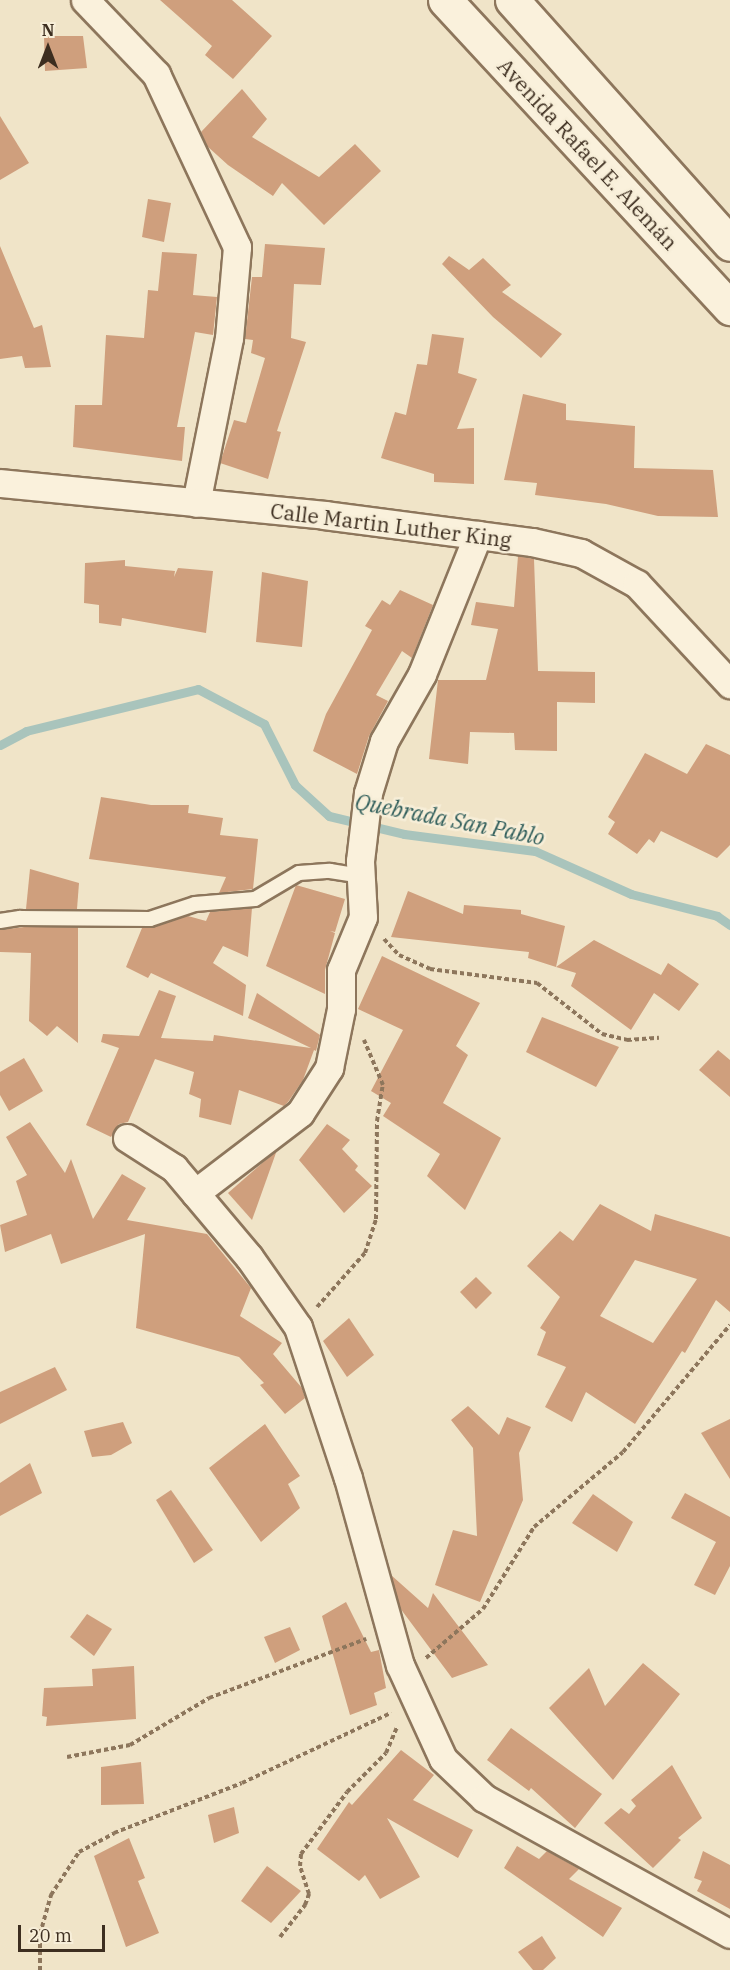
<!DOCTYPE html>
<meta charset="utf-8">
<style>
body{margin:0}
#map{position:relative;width:730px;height:1970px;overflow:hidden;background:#f0e4c8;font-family:"IBM Plex Serif",serif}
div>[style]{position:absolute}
.stream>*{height:9px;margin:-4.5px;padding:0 4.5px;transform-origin:4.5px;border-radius:4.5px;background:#a9c4bc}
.building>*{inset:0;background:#cf9f7d}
.path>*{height:4px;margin-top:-2px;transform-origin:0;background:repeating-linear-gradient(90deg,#8d765c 0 4.5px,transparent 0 7.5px)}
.roads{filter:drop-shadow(2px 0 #8d765c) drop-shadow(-2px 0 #8d765c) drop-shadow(0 2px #8d765c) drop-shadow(0 -2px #8d765c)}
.service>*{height:14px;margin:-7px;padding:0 7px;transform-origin:7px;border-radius:7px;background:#faf1dc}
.minor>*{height:27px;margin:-13.5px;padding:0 13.5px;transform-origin:13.5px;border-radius:13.5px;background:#faf1dc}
.secondary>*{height:33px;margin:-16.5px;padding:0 16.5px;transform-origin:16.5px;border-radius:16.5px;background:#faf1dc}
span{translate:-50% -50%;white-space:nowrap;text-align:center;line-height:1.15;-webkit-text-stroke:5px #f7eed8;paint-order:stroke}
.street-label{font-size:21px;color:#3d2e20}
.water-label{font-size:22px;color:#2f5d5a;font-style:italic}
.north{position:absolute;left:18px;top:18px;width:60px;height:60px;-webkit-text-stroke:4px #f7eed8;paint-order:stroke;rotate:0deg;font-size:16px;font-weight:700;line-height:24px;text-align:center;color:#3d2e20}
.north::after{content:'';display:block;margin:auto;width:21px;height:27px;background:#3d2e20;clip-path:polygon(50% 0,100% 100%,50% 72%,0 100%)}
.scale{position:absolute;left:18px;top:1925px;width:87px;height:27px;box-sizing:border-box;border:3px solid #3d2e20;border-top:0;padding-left:8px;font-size:18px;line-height:21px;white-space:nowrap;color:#3d2e20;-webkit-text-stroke:4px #f7eed8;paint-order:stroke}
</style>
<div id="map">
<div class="stream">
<i style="left:0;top:745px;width:30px;rotate:-28deg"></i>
<i style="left:26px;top:731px;width:177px;rotate:-13.7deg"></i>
<i style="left:198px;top:689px;width:75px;rotate:27.9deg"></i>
<i style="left:264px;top:724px;width:68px;rotate:63.1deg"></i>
<i style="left:295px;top:785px;width:46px;rotate:42.4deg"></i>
<i style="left:329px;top:816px;width:77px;rotate:13.5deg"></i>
<i style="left:404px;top:834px;width:132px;rotate:7.4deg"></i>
<i style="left:535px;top:851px;width:105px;rotate:24.1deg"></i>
<i style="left:631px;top:894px;width:89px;rotate:14.3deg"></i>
<i style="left:717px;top:916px;width:16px;rotate:35deg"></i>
</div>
<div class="building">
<i style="clip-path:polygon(160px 0,232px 0,272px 36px,233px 79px,205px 55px,212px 46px)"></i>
<i style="clip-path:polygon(44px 36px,83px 36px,87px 68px,45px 71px)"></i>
<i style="clip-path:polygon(242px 89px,267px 119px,252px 137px,319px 177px,355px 144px,381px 171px,324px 225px,282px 183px,273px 196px,228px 165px,207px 146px,201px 132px)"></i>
<i style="clip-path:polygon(0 116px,29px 163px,0 180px)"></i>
<i style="clip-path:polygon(148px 199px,171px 203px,164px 242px,142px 237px)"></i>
<i style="clip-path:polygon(265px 244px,325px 248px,321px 285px,294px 284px,291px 338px,306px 342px,277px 431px,281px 432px,268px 479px,220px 463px,234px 420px,246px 423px,265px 358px,251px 353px,253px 340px,245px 339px,252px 277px,262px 277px)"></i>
<i style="clip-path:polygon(0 246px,34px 328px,42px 325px,51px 367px,25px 368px,22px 356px,0 359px)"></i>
<i style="clip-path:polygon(162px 252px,197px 254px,193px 295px,217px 297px,213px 335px,195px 332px,177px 427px,185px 427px,182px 461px,73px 447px,75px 405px,102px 405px,106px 335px,144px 338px,148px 290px,158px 291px)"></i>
<i style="clip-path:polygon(449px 256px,469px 270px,483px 258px,511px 285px,502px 292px,562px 334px,541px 358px,493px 317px,442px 264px)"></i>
<i style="clip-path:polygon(432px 334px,464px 338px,458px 373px,477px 379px,457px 429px,474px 428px,474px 484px,434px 482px,434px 474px,381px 458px,395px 412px,406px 415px,417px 364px,427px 365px)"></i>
<i style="clip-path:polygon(523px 394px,566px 404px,566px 420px,635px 426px,634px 468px,713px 470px,718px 517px,658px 516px,606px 504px,535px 495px,537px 483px,504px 480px)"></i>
<i style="clip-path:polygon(518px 556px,534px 559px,538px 671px,595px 672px,595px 703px,557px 702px,557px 751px,515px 750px,514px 733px,470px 732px,468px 764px,429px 759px,438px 680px,486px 680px,498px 629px,471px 625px,476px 602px,514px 607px)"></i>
<i style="clip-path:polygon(125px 560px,125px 566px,175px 571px,174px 577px,178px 568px,213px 571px,206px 633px,122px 618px,121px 626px,99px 623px,99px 605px,84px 603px,85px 563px)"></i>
<i style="clip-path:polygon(262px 572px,308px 581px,302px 647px,256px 642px)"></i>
<i style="clip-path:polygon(400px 590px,433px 605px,412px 658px,402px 651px,376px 695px,388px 701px,369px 736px,357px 774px,313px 751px,326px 714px,372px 630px,365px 626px,382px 600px,390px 605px)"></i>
<i style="clip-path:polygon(706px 744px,730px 755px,730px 845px,717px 858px,661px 831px,654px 843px,649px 839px,637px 854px,608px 834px,615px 822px,608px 817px,645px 753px,687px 774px)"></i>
<i style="clip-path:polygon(101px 797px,151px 805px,189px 805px,188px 813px,223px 818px,220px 835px,258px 839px,253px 889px,219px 893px,226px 877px,89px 859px)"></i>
<i style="clip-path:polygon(30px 869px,79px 883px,77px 909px,26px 909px)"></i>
<i style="clip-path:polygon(296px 885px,345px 899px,335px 932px,330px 931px,335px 933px,325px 970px,325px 994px,266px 966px)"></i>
<i style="clip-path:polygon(408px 891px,463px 914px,464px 905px,521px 910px,521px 914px,565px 926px,556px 967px,528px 958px,529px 952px,391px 937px)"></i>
<i style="clip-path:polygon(252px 908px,248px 957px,223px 946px,213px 963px,246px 985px,243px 1016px,151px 973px,148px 978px,126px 967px,142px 928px,188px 916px,206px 921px,210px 912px)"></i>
<i style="clip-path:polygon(24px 927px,78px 927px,78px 1043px,57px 1026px,47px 1036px,29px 1021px,31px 953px,0 952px,0 930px)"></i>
<i style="clip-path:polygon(594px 940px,661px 975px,668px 963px,699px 984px,679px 1011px,654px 993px,631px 1030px,571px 986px,576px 973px,556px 967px)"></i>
<i style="clip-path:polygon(382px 956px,480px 1003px,456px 1046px,468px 1055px,443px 1103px,501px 1138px,465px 1210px,427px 1176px,440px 1154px,383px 1116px,391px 1103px,371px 1091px,403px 1030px,358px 1009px)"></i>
<i style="clip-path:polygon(159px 990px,176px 996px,161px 1038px,213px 1041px,214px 1035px,311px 1048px,248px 1018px,257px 993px,320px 1035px,316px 1051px,314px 1050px,303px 1080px,288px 1102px,284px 1106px,239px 1090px,231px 1125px,199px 1117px,201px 1099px,189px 1094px,194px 1072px,155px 1059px,128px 1122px,119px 1124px,111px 1137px,86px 1125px,119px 1048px,101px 1042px,103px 1034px,139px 1036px)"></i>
<i style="clip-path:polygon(542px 1017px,619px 1047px,596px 1087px,526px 1052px)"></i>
<i style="clip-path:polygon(718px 1050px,730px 1060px,730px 1097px,699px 1070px)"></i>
<i style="clip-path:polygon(24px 1058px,43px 1091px,9px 1111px,0 1095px,0 1072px)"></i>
<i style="clip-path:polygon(30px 1122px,65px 1173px,71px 1159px,93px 1219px,122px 1174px,146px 1188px,127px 1220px,207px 1234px,251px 1288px,240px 1316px,282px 1343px,273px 1354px,302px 1388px,305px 1398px,285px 1414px,260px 1385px,264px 1383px,239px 1357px,136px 1328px,145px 1234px,61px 1264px,51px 1234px,5px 1252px,0 1225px,27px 1215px,16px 1181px,27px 1175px,6px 1137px)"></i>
<i style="clip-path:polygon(327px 1124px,350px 1140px,342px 1149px,358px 1166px,355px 1170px,372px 1186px,344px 1213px,299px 1160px)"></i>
<i style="clip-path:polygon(277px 1150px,252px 1220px,228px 1193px)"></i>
<i style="clip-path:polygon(evenodd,600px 1204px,651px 1231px,655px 1214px,730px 1237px,730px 1312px,716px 1300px,685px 1353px,682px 1351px,635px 1424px,586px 1392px,572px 1422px,545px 1407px,566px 1367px,537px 1355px,546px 1332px,540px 1328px,560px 1297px,527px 1266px,560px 1231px,573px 1241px,600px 1204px,635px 1260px,697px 1279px,653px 1343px,600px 1316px,635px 1260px)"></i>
<i style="clip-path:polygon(476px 1277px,492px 1293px,476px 1309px,460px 1292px)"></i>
<i style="clip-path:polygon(349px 1318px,374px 1355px,347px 1377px,323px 1341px)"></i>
<i style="clip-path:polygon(55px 1367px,67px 1390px,0 1424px,0 1392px)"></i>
<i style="clip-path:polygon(468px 1406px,499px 1435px,507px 1417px,531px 1427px,519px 1453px,523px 1500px,480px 1602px,435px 1585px,453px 1530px,477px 1536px,473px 1448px,451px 1420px)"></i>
<i style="clip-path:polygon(730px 1419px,730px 1479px,701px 1433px)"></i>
<i style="clip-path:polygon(123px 1422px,132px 1443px,111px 1455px,92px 1457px,84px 1431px)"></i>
<i style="clip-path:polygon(265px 1424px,300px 1476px,288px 1484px,300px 1508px,261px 1542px,209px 1468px)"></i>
<i style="clip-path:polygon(30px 1463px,42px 1493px,0 1516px,0 1483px)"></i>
<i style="clip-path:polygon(171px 1490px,213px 1550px,194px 1563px,156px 1500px)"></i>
<i style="clip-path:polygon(685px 1493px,730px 1517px,730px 1566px,715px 1595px,694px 1585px,716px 1542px,671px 1518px)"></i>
<i style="clip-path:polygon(593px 1494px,633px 1522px,617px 1552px,572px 1523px)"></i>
<i style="clip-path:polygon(391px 1575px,428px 1608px,433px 1593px,488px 1665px,452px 1678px,400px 1608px)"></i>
<i style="clip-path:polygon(346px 1602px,371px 1652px,379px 1650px,386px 1688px,374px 1693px,377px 1705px,350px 1715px,322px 1616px)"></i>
<i style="clip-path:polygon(87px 1614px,112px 1629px,94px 1656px,70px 1637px)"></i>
<i style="clip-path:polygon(290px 1627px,300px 1650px,275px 1663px,264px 1637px)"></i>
<i style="clip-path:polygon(643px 1663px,680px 1694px,613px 1780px,549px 1708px,589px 1668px,605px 1706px)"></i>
<i style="clip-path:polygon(134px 1666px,136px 1719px,46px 1726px,47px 1717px,42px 1716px,44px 1688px,93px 1686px,92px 1669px)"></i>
<i style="clip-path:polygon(511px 1728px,602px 1794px,575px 1828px,531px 1788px,529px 1791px,487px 1760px)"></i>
<i style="clip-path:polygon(401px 1750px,434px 1775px,413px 1800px,473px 1830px,458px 1858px,387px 1818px,420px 1877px,380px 1899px,365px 1875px,359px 1881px,317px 1849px,349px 1802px,352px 1805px)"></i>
<i style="clip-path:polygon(141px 1762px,144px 1804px,101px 1805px,101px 1767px)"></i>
<i style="clip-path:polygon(672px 1765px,702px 1818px,678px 1838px,681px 1840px,653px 1868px,604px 1823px,621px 1808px,629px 1814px,636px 1806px,631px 1800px)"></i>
<i style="clip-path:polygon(234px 1807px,239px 1833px,214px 1843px,208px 1815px)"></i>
<i style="clip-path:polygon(129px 1838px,145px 1878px,138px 1881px,159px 1933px,126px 1947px,94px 1856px)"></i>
<i style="clip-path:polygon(517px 1846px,539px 1859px,547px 1851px,579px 1869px,569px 1879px,622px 1908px,603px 1937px,504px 1868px)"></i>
<i style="clip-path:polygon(703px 1851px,730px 1865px,730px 1909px,697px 1891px,702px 1881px,694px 1878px)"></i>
<i style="clip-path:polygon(267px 1866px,301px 1891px,271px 1923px,241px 1901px)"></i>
<i style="clip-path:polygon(542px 1936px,556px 1958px,543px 1970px,533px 1970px,518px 1952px)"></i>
</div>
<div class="path">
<i style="left:384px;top:939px;width:22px;rotate:47deg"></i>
<i style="left:399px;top:955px;width:34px;rotate:24deg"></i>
<i style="left:430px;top:969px;width:108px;rotate:7.5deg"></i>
<i style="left:537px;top:983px;width:83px;rotate:38.1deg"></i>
<i style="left:602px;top:1034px;width:26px;rotate:13deg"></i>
<i style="left:627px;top:1040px;width:32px;rotate:-4deg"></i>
<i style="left:317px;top:1307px;width:72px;rotate:-48.4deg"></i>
<i style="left:365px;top:1253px;width:36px;rotate:-72deg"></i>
<i style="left:376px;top:1219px;width:98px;rotate:-89.4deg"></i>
<i style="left:377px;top:1121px;width:36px;rotate:-81deg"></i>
<i style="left:383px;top:1085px;width:49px;rotate:-112.9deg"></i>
<i style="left:426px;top:1658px;width:75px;rotate:-40.7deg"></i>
<i style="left:483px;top:1609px;width:97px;rotate:-58.1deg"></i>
<i style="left:534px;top:1527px;width:116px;rotate:-40.1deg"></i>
<i style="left:623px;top:1452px;width:166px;rotate:-49.9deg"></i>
<i style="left:67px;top:1757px;width:64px;rotate:-10.8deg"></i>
<i style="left:130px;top:1745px;width:92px;rotate:-30.7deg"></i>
<i style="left:209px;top:1698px;width:168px;rotate:-20.6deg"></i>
<i style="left:280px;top:1937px;width:41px;rotate:-52deg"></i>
<i style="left:305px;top:1905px;width:12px;rotate:-70deg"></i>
<i style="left:309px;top:1894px;width:29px;rotate:-108deg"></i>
<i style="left:300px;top:1866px;width:12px;rotate:-85deg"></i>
<i style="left:301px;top:1854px;width:77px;rotate:-53.4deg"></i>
<i style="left:347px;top:1792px;width:55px;rotate:-45deg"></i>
<i style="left:386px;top:1753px;width:28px;rotate:-67deg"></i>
<i style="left:40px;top:1970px;width:36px;rotate:-90deg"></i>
<i style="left:40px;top:1934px;width:41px;rotate:-74.2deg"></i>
<i style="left:51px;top:1895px;width:51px;rotate:-56.9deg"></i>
<i style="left:79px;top:1852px;width:40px;rotate:-28deg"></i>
<i style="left:114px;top:1833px;width:137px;rotate:-21.3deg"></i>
<i style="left:242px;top:1783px;width:165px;rotate:-25.2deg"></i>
</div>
<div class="roads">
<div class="service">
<i style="left:0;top:921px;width:20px;rotate:-9deg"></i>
<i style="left:20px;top:918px;width:130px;rotate:0.4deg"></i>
<i style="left:150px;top:919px;width:47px;rotate:-18.4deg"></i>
<i style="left:195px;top:904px;width:60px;rotate:-4.8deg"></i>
<i style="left:255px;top:899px;width:51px;rotate:-30.6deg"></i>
<i style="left:299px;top:873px;width:31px;rotate:-4deg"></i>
<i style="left:330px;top:871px;width:31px;rotate:9deg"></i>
</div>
<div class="minor">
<i style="left:85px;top:0;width:103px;rotate:46.2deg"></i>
<i style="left:156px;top:74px;width:191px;rotate:64.9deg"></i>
<i style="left:237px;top:247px;width:91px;rotate:95deg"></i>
<i style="left:229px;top:338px;width:168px;rotate:101.3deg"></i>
<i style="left:0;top:483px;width:326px;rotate:5.6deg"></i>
<i style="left:324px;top:515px;width:210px;rotate:7.4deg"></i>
<i style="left:532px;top:542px;width:50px;rotate:12.7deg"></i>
<i style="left:581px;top:553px;width:64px;rotate:29deg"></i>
<i style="left:637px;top:584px;width:137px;rotate:47.1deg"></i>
<i style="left:127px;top:1138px;width:56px;rotate:32.6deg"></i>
<i style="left:174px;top:1168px;width:116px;rotate:49.9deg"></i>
<i style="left:249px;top:1257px;width:85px;rotate:55deg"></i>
<i style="left:298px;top:1327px;width:159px;rotate:71.7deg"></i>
<i style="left:348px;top:1478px;width:194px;rotate:74.5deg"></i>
<i style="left:400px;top:1665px;width:103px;rotate:65.4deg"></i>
<i style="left:443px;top:1759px;width:57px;rotate:43.6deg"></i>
<i style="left:484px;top:1798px;width:281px;rotate:28.9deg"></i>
<i style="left:195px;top:1193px;width:132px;rotate:-37.3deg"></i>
<i style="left:300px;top:1113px;width:54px;rotate:-57.2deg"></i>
<i style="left:329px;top:1068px;width:60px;rotate:-78.5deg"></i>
<i style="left:341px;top:1009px;width:39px;rotate:-90deg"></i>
<i style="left:341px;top:970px;width:57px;rotate:-67.5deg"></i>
<i style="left:363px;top:917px;width:56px;rotate:-93.1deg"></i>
<i style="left:360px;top:861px;width:68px;rotate:-83.3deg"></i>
<i style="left:368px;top:793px;width:54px;rotate:-72.9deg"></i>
<i style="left:384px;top:741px;width:77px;rotate:-60.4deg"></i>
<i style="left:422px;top:674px;width:150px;rotate:-68.1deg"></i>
</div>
<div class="secondary">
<i style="left:445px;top:0;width:420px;rotate:47.2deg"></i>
<i style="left:512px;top:0;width:327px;rotate:48.2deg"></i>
</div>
</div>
<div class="street-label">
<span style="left:588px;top:154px;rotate:47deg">Avenida Rafael E. Alemán</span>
<span style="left:391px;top:525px;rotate:7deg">Calle Martin Luther King</span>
</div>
<div class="water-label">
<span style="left:450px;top:819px;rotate:11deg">Quebrada San Pablo</span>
</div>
<div class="north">N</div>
<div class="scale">20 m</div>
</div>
